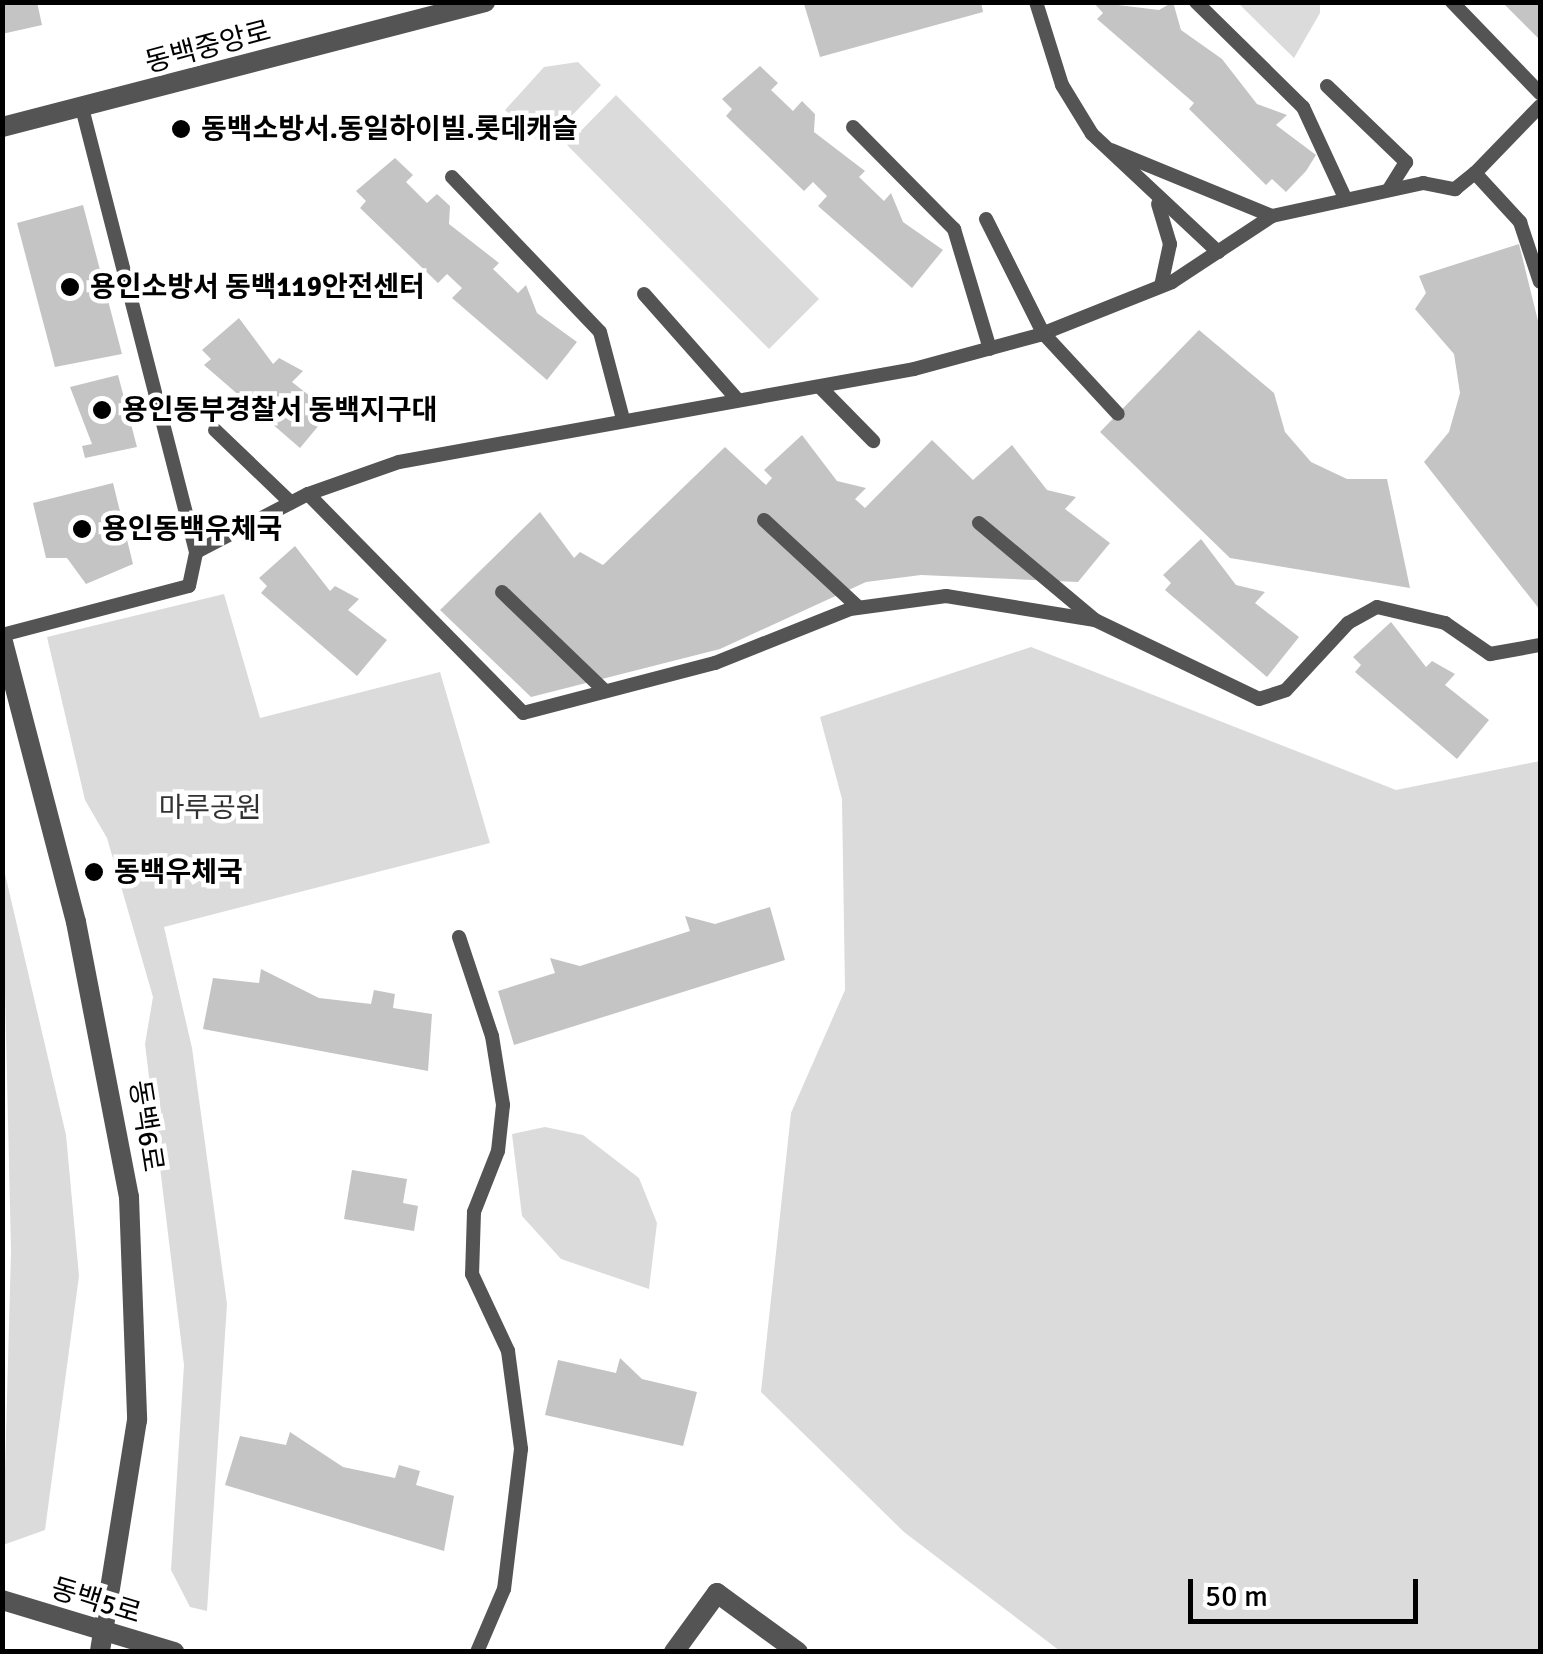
<!DOCTYPE html>
<meta charset="utf-8">
<style>
body{margin:0}
#map{position:relative;width:1543px;height:1654px;overflow:hidden;background:#fff;font-family:Signika,"Noto Sans KR",sans-serif}
div>[style]{position:absolute}
.green>*{inset:0;background:#dbdbdb}
.building>*{inset:0;background:#c4c4c4}
.service>*{height:14px;margin:-7px;padding:0 7px;transform-origin:7px;border-radius:7px;background:#545454}
.minor>*{height:20px;margin:-10px;padding:0 10px;transform-origin:10px;border-radius:10px;background:#545454}
.tertiary>*{height:20px;margin:-10px;padding:0 10px;transform-origin:10px;border-radius:10px;background:#545454}
.dots>*{width:28px;height:28px;translate:-50% -50%;box-sizing:border-box;border:5px solid #fff;border-radius:50%}
span{translate:-50% -50%;white-space:nowrap;text-align:center;line-height:1.15;-webkit-text-stroke:9px #fff;paint-order:stroke}
.street-label{font-size:28px;color:#000}
.poi-label{font-size:28px;color:#000;font-weight:700}
.left{translate:0 -50%;text-align:left}
.park-label{font-size:28px;color:#323232}
.frame{position:absolute;inset:0;border:5px solid #000;pointer-events:none}
.scale{position:absolute;left:1188px;top:1579px;width:230px;height:45px;box-sizing:border-box;border:5px solid #000;border-top:0;padding-left:12px;font-size:30px;line-height:35px;white-space:nowrap;color:#000;-webkit-text-stroke:8px #fff;paint-order:stroke}
</style>
<div id="map">
<div class="green">
<i style="clip-path:polygon(1238px 3px,1320px 3px,1320px 13px,1294px 58px)"></i>
<i style="clip-path:polygon(578px 62px,601px 85px,543px 146px,505px 110px,544px 67px)"></i>
<i style="clip-path:polygon(616px 95px,819px 299px,769px 349px,567px 145px)"></i>
<i style="clip-path:polygon(224px 594px,260px 718px,440px 672px,490px 843px,164px 927px,192px 1048px,227px 1304px,207px 1611px,190px 1607px,171px 1570px,184px 1365px,145px 1044px,153px 997px,107px 838px,85px 800px,47px 637px)"></i>
<i style="clip-path:polygon(1031px 647px,1396px 790px,1540px 761px,1540px 1651px,1060px 1651px,904px 1532px,761px 1392px,791px 1113px,845px 990px,842px 799px,820px 717px)"></i>
<i style="clip-path:polygon(2px 861px,66px 1135px,79px 1276px,45px 1530px,3px 1545px,11px 1251px)"></i>
<i style="clip-path:polygon(545px 1127px,583px 1135px,639px 1178px,657px 1223px,649px 1289px,561px 1259px,522px 1216px,512px 1134px)"></i>
</div>
<div class="building">
<i style="clip-path:polygon(2px 2px,37px 2px,42px 25px,2px 34px)"></i>
<i style="clip-path:polygon(981px 2px,983px 12px,820px 57px,804px 4px)"></i>
<i style="clip-path:polygon(1093px 2px,1159px 10px,1173px 2px,1181px 30px,1222px 59px,1257px 104px,1287px 115px,1276px 125px,1316px 155px,1306px 171px,1286px 192px,1272px 179px,1266px 185px,1189px 109px,1194px 103px,1097px 19px,1103px 13px)"></i>
<i style="clip-path:polygon(1540px 2px,1540px 40px,1505px 5px)"></i>
<i style="clip-path:polygon(760px 66px,778px 83px,771px 90px,793px 111px,802px 101px,815px 114px,814px 132px,865px 171px,859px 177px,884px 201px,891px 193px,903px 222px,943px 250px,912px 288px,818px 206px,827px 196px,813px 182px,804px 191px,726px 116px,732px 109px,722px 99px)"></i>
<i style="clip-path:polygon(395px 158px,413px 175px,406px 182px,427px 203px,437px 194px,450px 206px,449px 224px,499px 263px,493px 269px,518px 293px,526px 285px,537px 313px,577px 342px,547px 380px,452px 298px,462px 288px,447px 274px,438px 283px,360px 208px,366px 201px,356px 191px)"></i>
<i style="clip-path:polygon(83px 205px,122px 354px,55px 367px,17px 223px)"></i>
<i style="clip-path:polygon(1519px 244px,1540px 329px,1540px 610px,1424px 462px,1449px 432px,1460px 393px,1454px 354px,1415px 309px,1426px 293px,1419px 276px)"></i>
<i style="clip-path:polygon(239px 318px,273px 364px,279px 358px,303px 371px,292px 382px,330px 412px,300px 448px,204px 365px,211px 359px,202px 350px)"></i>
<i style="clip-path:polygon(1199px 330px,1274px 393px,1285px 432px,1311px 462px,1347px 479px,1387px 479px,1410px 588px,1230px 558px,1100px 432px)"></i>
<i style="clip-path:polygon(118px 375px,137px 447px,85px 458px,82px 446px,92px 444px,70px 387px)"></i>
<i style="clip-path:polygon(802px 435px,837px 481px,866px 488px,855px 499px,865px 508px,932px 440px,973px 480px,1012px 445px,1047px 490px,1076px 497px,1065px 509px,1110px 543px,1078px 582px,921px 575px,866px 582px,720px 649px,531px 697px,440px 610px,540px 512px,574px 558px,580px 552px,603px 565px,725px 447px,766px 485px,772px 478px,764px 470px)"></i>
<i style="clip-path:polygon(113px 483px,133px 564px,86px 584px,67px 558px,46px 558px,33px 503px)"></i>
<i style="clip-path:polygon(1201px 539px,1236px 585px,1265px 592px,1255px 603px,1299px 637px,1267px 677px,1165px 590px,1171px 583px,1163px 575px)"></i>
<i style="clip-path:polygon(295px 546px,330px 591px,335px 586px,359px 599px,348px 610px,387px 640px,357px 676px,261px 593px,267px 586px,259px 578px)"></i>
<i style="clip-path:polygon(1391px 622px,1426px 667px,1432px 661px,1455px 674px,1445px 685px,1489px 720px,1457px 759px,1355px 672px,1361px 665px,1353px 657px)"></i>
<i style="clip-path:polygon(770px 907px,785px 960px,514px 1045px,498px 991px,555px 973px,550px 958px,580px 966px,690px 931px,685px 916px,715px 924px)"></i>
<i style="clip-path:polygon(261px 969px,319px 998px,371px 1004px,374px 990px,395px 994px,393px 1008px,432px 1014px,428px 1071px,203px 1029px,213px 978px,259px 983px)"></i>
<i style="clip-path:polygon(352px 1170px,407px 1179px,403px 1203px,418px 1206px,414px 1231px,344px 1219px)"></i>
<i style="clip-path:polygon(620px 1358px,642px 1379px,697px 1392px,683px 1446px,545px 1415px,558px 1360px,616px 1373px)"></i>
<i style="clip-path:polygon(290px 1432px,343px 1467px,395px 1478px,399px 1465px,420px 1471px,416px 1485px,454px 1496px,444px 1551px,225px 1485px,240px 1436px,286px 1445px)"></i>
</div>
<div class="service">
<i style="left:1036px;top:2px;width:87px;rotate:72.6deg"></i>
<i style="left:1062px;top:85px;width:57px;rotate:58.5deg"></i>
<i style="left:1092px;top:134px;width:173px;rotate:43.1deg"></i>
<i style="left:1196px;top:2px;width:150px;rotate:44.5deg"></i>
<i style="left:1303px;top:107px;width:100px;rotate:65.2deg"></i>
<i style="left:1452px;top:2px;width:127px;rotate:46deg"></i>
<i style="left:1327px;top:86px;width:110px;rotate:43.9deg"></i>
<i style="left:1406px;top:162px;width:32px;rotate:122deg"></i>
<i style="left:1540px;top:106px;width:93px;rotate:134.1deg"></i>
<i style="left:1475px;top:173px;width:67px;rotate:47.4deg"></i>
<i style="left:1520px;top:222px;width:63px;rotate:71.6deg"></i>
<i style="left:853px;top:127px;width:144px;rotate:45.3deg"></i>
<i style="left:954px;top:229px;width:125px;rotate:73.3deg"></i>
<i style="left:1111px;top:150px;width:174px;rotate:22.3deg"></i>
<i style="left:452px;top:177px;width:214px;rotate:46.3deg"></i>
<i style="left:600px;top:332px;width:86px;rotate:75.2deg"></i>
<i style="left:1158px;top:204px;width:42px;rotate:73.3deg"></i>
<i style="left:1170px;top:244px;width:43px;rotate:102.1deg"></i>
<i style="left:986px;top:219px;width:127px;rotate:63.4deg"></i>
<i style="left:1043px;top:333px;width:110px;rotate:47.2deg"></i>
<i style="left:644px;top:294px;width:139px;rotate:48.5deg"></i>
<i style="left:820px;top:387px;width:76px;rotate:45.5deg"></i>
<i style="left:215px;top:430px;width:105px;rotate:43.8deg"></i>
<i style="left:308px;top:494px;width:307px;rotate:45.5deg"></i>
<i style="left:523px;top:713px;width:198px;rotate:-14.6deg"></i>
<i style="left:715px;top:663px;width:145px;rotate:-21.8deg"></i>
<i style="left:850px;top:609px;width:97px;rotate:-7.7deg"></i>
<i style="left:946px;top:596px;width:151px;rotate:9.2deg"></i>
<i style="left:1095px;top:620px;width:182px;rotate:25.7deg"></i>
<i style="left:1259px;top:699px;width:28px;rotate:-18deg"></i>
<i style="left:1286px;top:690px;width:91px;rotate:-47.2deg"></i>
<i style="left:1348px;top:623px;width:33px;rotate:-29deg"></i>
<i style="left:1377px;top:607px;width:70px;rotate:13.2deg"></i>
<i style="left:1445px;top:623px;width:55px;rotate:34.6deg"></i>
<i style="left:1490px;top:654px;width:51px;rotate:-10.2deg"></i>
<i style="left:764px;top:520px;width:128px;rotate:42.8deg"></i>
<i style="left:979px;top:523px;width:151px;rotate:39.9deg"></i>
<i style="left:196px;top:552px;width:126px;rotate:-27.4deg"></i>
<i style="left:308px;top:494px;width:96px;rotate:-19.4deg"></i>
<i style="left:399px;top:462px;width:523px;rotate:-10.24deg"></i>
<i style="left:914px;top:369px;width:130px;rotate:-15.2deg"></i>
<i style="left:1039px;top:335px;width:143px;rotate:-21.7deg"></i>
<i style="left:1172px;top:282px;width:120px;rotate:-33.4deg"></i>
<i style="left:1272px;top:216px;width:155px;rotate:-12.3deg"></i>
<i style="left:1423px;top:183px;width:33px;rotate:11deg"></i>
<i style="left:1455px;top:189px;width:26px;rotate:-39deg"></i>
<i style="left:502px;top:592px;width:143px;rotate:43.9deg"></i>
<i style="left:2px;top:635px;width:193px;rotate:-14.7deg"></i>
<i style="left:189px;top:586px;width:35px;rotate:-78deg"></i>
<i style="left:196px;top:552px;width:457px;rotate:-104.4deg"></i>
<i style="left:459px;top:937px;width:104px;rotate:71.6deg"></i>
<i style="left:492px;top:1036px;width:70px;rotate:80.9deg"></i>
<i style="left:503px;top:1105px;width:46px;rotate:96.2deg"></i>
<i style="left:498px;top:1151px;width:66px;rotate:111.5deg"></i>
<i style="left:474px;top:1212px;width:62px;rotate:91.8deg"></i>
<i style="left:472px;top:1274px;width:85px;rotate:64.9deg"></i>
<i style="left:508px;top:1351px;width:99px;rotate:82.4deg"></i>
<i style="left:521px;top:1449px;width:141px;rotate:96.9deg"></i>
<i style="left:504px;top:1589px;width:69px;rotate:113.2deg"></i>
</div>
<div class="minor">
<i style="left:674px;top:1652px;width:73px;rotate:-53.9deg"></i>
<i style="left:717px;top:1593px;width:100px;rotate:36.1deg"></i>
</div>
<div class="tertiary">
<i style="left:2px;top:127px;width:499px;rotate:-14.5deg"></i>
<i style="left:2px;top:638px;width:293px;rotate:75.4deg"></i>
<i style="left:76px;top:922px;width:280px;rotate:79.1deg"></i>
<i style="left:129px;top:1197px;width:223px;rotate:87.9deg"></i>
<i style="left:137px;top:1420px;width:235px;rotate:99.1deg"></i>
<i style="left:2px;top:1600px;width:180px;rotate:16.8deg"></i>
</div>
<div class="dots">
<i style="left:181px;top:129px;background:#000"></i>
<i style="left:70px;top:287px;background:#000"></i>
<i style="left:102px;top:410px;background:#000"></i>
<i style="left:82px;top:529px;background:#000"></i>
<i style="left:94px;top:872px;background:#000"></i>
</div>
<div class="street-label">
<span style="left:208px;top:47px;rotate:-15deg">동백중앙로</span>
<span style="left:146px;top:1126px;rotate:81deg">동백6로</span>
<span style="left:96px;top:1601px;rotate:17deg">동백5로</span>
</div>
<div class="poi-label">
<span class="left" style="left:201px;top:129px">동백소방서.동일하이빌.롯데캐슬</span>
<span class="left" style="left:90px;top:287px">용인소방서 동백119안전센터</span>
<span class="left" style="left:122px;top:410px">용인동부경찰서 동백지구대</span>
<span class="left" style="left:102px;top:529px">용인동백우체국</span>
<span class="left" style="left:114px;top:872px">동백우체국</span>
</div>
<div class="park-label">
<span style="left:210px;top:808px">마루공원</span>
</div>
<div class="frame"></div>
<div class="scale">50 m</div>
</div>
